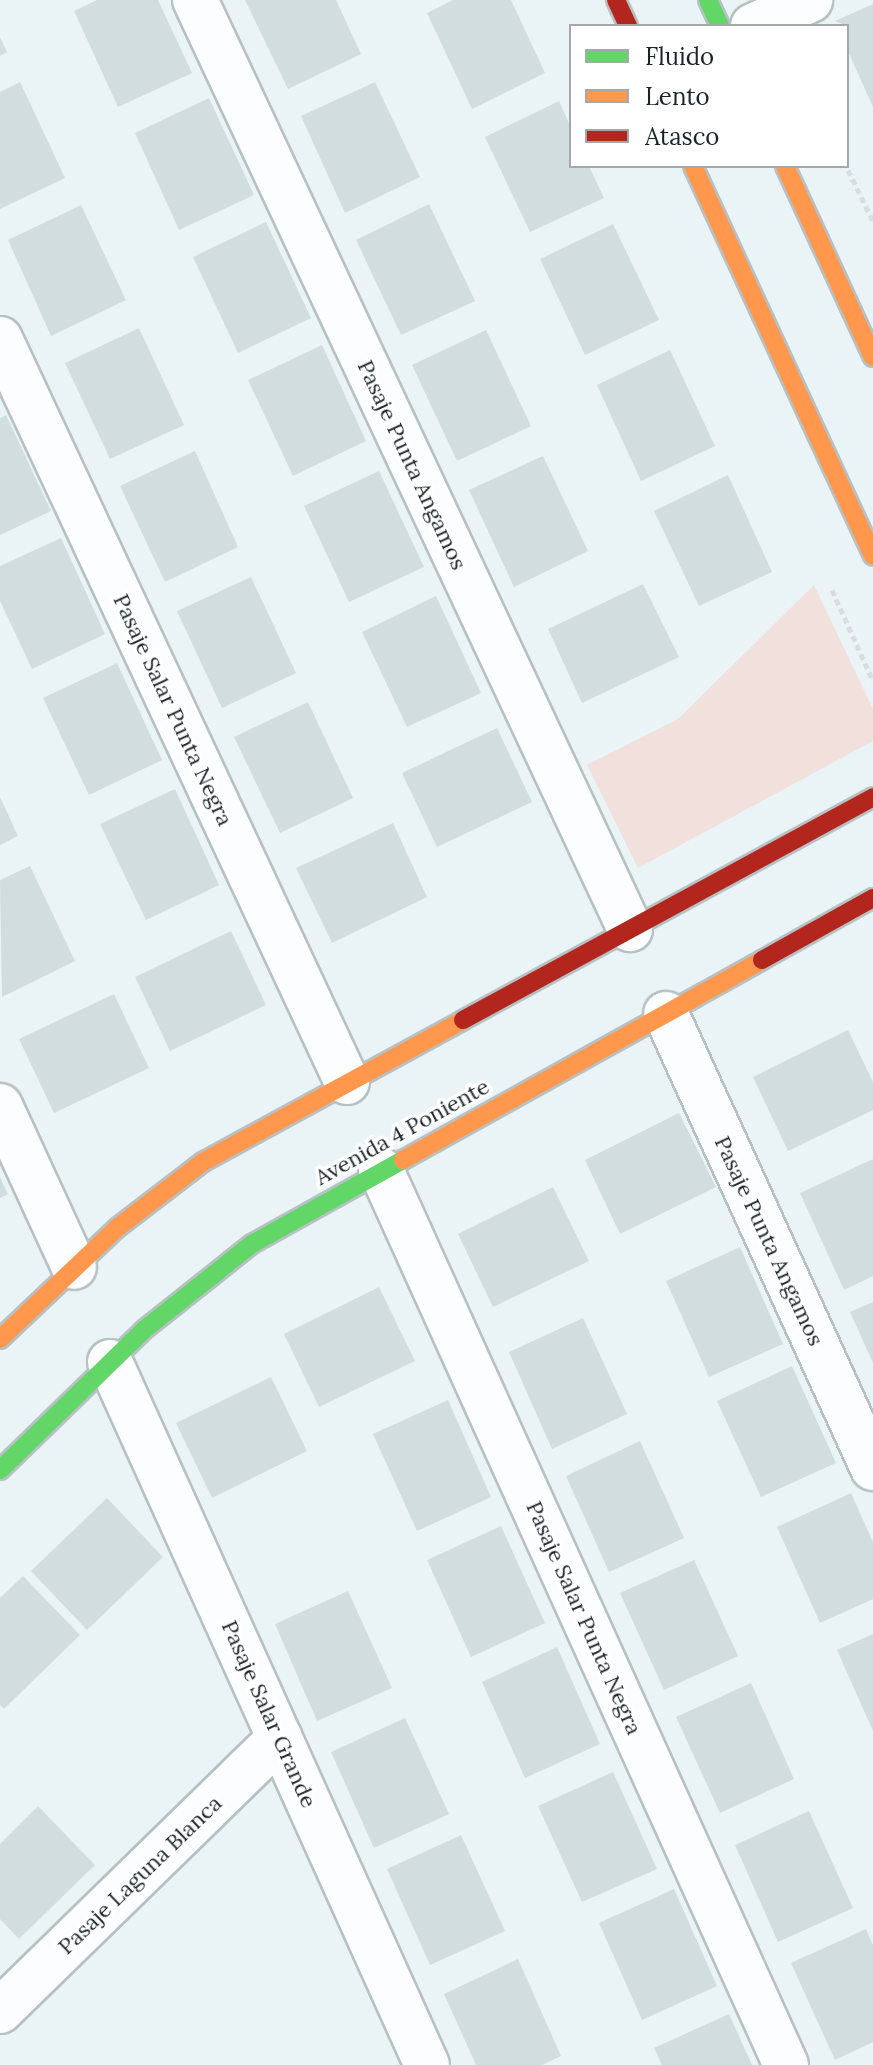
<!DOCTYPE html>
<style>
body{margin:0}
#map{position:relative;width:873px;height:2065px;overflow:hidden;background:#eaf4f7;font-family:Lora,serif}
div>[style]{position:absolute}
.green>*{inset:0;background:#f2e0dc}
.building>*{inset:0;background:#d2dde0}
.path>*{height:5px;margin-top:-2.5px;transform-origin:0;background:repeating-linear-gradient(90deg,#daddde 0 6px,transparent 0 10px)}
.roads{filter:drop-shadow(2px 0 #b7c1c4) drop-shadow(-2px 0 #b7c1c4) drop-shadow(0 2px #b7c1c4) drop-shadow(0 -2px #b7c1c4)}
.street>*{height:44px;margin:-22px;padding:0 22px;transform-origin:22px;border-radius:22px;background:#fcfdfe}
.fast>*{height:18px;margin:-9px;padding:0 9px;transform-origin:9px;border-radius:9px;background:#63d668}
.slow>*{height:18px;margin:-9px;padding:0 9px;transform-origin:9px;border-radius:9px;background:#ff974d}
.jam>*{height:18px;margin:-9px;padding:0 9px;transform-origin:9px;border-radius:9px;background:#b3261e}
span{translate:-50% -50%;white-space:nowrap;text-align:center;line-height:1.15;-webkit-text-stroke:7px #fff;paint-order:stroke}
.street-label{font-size:22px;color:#192528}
.legend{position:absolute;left:569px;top:24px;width:280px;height:144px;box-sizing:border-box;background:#fff;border:2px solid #a3a8a9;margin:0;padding:10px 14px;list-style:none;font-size:24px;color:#192528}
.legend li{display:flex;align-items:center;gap:16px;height:40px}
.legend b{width:40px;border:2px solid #a3a8a9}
</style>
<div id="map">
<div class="green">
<i style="clip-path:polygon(814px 585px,873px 709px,873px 741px,638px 868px,587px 765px,678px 719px)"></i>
</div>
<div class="building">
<i style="clip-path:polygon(97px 0,158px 0,192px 73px,118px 107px,74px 11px)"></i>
<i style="clip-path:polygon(245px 0,336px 0,361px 54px,288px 89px)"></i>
<i style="clip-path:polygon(453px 0,511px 0,545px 73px,472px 109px,427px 13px)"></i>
<i style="clip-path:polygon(873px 4px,873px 107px,847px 49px,847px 26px,835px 21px)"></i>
<i style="clip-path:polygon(0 37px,7px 52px,0 56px)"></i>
<i style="clip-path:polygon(20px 82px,65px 178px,0 209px,0 92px)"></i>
<i style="clip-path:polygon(375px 82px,420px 177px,345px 213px,301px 116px)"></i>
<i style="clip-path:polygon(209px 98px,254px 195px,179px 230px,135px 133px)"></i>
<i style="clip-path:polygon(559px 101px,571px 128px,571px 166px,589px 166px,604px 198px,530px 232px,485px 137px)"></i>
<i style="clip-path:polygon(429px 204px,475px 301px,401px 335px,356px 240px)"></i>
<i style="clip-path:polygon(81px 205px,126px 300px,51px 336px,8px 240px)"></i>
<i style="clip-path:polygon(266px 222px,311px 318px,238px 353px,193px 257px)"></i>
<i style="clip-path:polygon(613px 224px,659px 320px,585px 355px,540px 259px)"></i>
<i style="clip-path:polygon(139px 328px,184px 425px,110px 459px,65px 363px)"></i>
<i style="clip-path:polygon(486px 330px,531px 426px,457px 461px,412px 365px)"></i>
<i style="clip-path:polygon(322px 345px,366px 441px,293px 476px,248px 380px)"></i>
<i style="clip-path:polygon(670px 350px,715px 446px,641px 481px,597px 385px)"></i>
<i style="clip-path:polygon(6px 415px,51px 511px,0 535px,0 418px)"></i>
<i style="clip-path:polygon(195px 451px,238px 547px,165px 582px,120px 486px)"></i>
<i style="clip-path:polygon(543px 456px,588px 551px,514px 587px,469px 490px)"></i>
<i style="clip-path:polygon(379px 471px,424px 567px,349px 602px,304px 506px)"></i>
<i style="clip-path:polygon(728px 475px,772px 572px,699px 606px,654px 511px)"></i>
<i style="clip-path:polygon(61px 538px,105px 634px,32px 669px,0 601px,0 566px)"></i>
<i style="clip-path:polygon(251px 577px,296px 673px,222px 708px,177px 611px)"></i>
<i style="clip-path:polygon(643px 584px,679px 657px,582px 703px,548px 629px)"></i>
<i style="clip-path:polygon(436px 596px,481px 693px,407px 727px,362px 632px)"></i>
<i style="clip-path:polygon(117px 663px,162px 760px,89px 795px,43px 698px)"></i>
<i style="clip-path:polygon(308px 702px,353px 798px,280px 833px,234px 737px)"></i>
<i style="clip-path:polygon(497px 728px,532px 802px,437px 847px,402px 773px)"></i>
<i style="clip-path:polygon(175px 789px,219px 885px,146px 920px,100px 824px)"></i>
<i style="clip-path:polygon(0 797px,18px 836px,0 845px)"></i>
<i style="clip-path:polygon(393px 823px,427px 897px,332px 943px,296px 868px)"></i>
<i style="clip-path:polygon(30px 866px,75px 961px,2px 997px,0 880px)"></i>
<i style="clip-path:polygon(231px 931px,266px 1005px,170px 1051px,135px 977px)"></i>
<i style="clip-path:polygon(114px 994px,149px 1068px,54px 1113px,19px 1039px)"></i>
<i style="clip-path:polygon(848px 1030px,873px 1082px,873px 1110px,788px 1151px,753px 1077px)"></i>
<i style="clip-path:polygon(679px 1113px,716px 1187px,620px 1234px,585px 1160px)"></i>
<i style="clip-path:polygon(873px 1159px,873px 1276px,844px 1290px,800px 1193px)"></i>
<i style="clip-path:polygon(0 1177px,8px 1194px,0 1198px)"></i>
<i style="clip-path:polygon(553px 1187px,589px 1261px,493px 1307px,458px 1234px)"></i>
<i style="clip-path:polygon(740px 1247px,783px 1344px,709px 1377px,666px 1281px)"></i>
<i style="clip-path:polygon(379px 1287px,415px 1361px,319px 1407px,284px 1334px)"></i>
<i style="clip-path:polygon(873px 1302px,873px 1363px,850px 1312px)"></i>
<i style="clip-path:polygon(583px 1318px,627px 1414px,552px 1449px,509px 1352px)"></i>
<i style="clip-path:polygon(792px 1366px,836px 1463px,761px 1497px,717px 1401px)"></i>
<i style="clip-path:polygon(271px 1377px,307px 1451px,212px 1498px,176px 1423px)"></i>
<i style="clip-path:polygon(448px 1400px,491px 1497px,417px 1531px,373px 1434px)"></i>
<i style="clip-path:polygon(640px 1441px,684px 1538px,609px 1572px,566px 1476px)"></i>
<i style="clip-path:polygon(851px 1493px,873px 1542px,873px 1599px,820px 1623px,777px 1527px)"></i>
<i style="clip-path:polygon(107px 1498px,163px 1557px,87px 1630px,31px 1571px)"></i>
<i style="clip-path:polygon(501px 1526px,545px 1623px,471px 1657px,427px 1560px)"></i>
<i style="clip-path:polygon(694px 1560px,738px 1656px,664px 1690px,620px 1593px)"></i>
<i style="clip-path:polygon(23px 1576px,80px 1635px,4px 1709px,0 1705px,0 1598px)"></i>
<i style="clip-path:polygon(348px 1591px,392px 1688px,317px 1721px,275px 1624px)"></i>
<i style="clip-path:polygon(873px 1634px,873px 1731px,837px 1650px)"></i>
<i style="clip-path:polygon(557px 1647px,600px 1744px,525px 1778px,482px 1682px)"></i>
<i style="clip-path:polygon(751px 1683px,794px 1779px,720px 1813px,676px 1717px)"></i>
<i style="clip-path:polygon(405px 1718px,449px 1814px,374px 1848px,331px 1752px)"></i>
<i style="clip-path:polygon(613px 1772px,657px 1869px,582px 1902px,538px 1806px)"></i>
<i style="clip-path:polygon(38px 1806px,95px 1865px,19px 1939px,0 1919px,0 1844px)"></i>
<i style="clip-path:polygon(809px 1811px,853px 1908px,778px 1942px,735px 1845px)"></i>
<i style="clip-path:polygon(461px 1835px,505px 1931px,430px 1965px,387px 1869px)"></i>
<i style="clip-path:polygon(674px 1889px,717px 1986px,642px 2020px,599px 1923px)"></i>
<i style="clip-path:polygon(866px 1929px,873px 1945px,873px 2042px,835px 2060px,791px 1963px)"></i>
<i style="clip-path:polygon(518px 1959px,561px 2056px,542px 2065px,476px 2065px,444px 1994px)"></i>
<i style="clip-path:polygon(729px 2014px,752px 2065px,662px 2065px,654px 2048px)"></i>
</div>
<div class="path">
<i style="left:848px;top:170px;width:57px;rotate:63.9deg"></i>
<i style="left:832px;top:590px;width:100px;rotate:65.7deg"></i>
</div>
<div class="roads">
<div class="street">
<i style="left:195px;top:0;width:1026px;rotate:64.91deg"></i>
<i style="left:753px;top:26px;width:63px;rotate:-24.5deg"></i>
<i style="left:0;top:339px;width:820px;rotate:64.97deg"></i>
<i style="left:666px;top:1014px;width:499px;rotate:65.5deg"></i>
<i style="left:0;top:1106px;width:177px;rotate:65.3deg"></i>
<i style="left:381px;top:1170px;width:982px;rotate:65.65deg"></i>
<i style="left:110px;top:1362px;width:771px;rotate:65.73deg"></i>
<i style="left:0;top:2011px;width:391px;rotate:-44.3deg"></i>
</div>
<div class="fast">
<i style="left:708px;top:0;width:29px;rotate:65deg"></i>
<i style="left:0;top:1470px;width:202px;rotate:-44.2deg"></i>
<i style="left:145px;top:1329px;width:137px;rotate:-38.5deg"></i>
<i style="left:252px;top:1244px;width:173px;rotate:-29.1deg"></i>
</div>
<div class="slow">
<i style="left:693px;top:166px;width:429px;rotate:65.2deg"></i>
<i style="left:785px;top:166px;width:210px;rotate:65.3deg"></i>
<i style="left:403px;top:1160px;width:411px;rotate:-29.1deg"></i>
<i style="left:0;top:1339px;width:161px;rotate:-43.5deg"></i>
<i style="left:117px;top:1228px;width:108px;rotate:-37.5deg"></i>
<i style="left:203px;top:1162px;width:296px;rotate:-28.6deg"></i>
</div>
<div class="jam">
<i style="left:616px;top:0;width:29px;rotate:65deg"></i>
<i style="left:762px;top:960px;width:127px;rotate:-29.2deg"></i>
<i style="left:463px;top:1020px;width:467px;rotate:-28.5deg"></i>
</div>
</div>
<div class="street-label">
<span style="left:412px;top:465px;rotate:65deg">Pasaje Punta Angamos</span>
<span style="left:173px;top:710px;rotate:65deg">Pasaje Salar Punta Negra</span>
<span style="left:402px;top:1132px;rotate:-29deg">Avenida 4 Poniente</span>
<span style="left:769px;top:1241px;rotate:65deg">Pasaje Punta Angamos</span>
<span style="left:584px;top:1618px;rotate:66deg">Pasaje Salar Punta Negra</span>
<span style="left:269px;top:1714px;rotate:66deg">Pasaje Salar Grande</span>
<span style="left:140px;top:1875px;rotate:-44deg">Pasaje Laguna Blanca</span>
</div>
<ul class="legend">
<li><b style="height:10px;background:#63d668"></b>Fluido</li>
<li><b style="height:10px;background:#ff974d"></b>Lento</li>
<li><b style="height:10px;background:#b3261e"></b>Atasco</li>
</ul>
</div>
